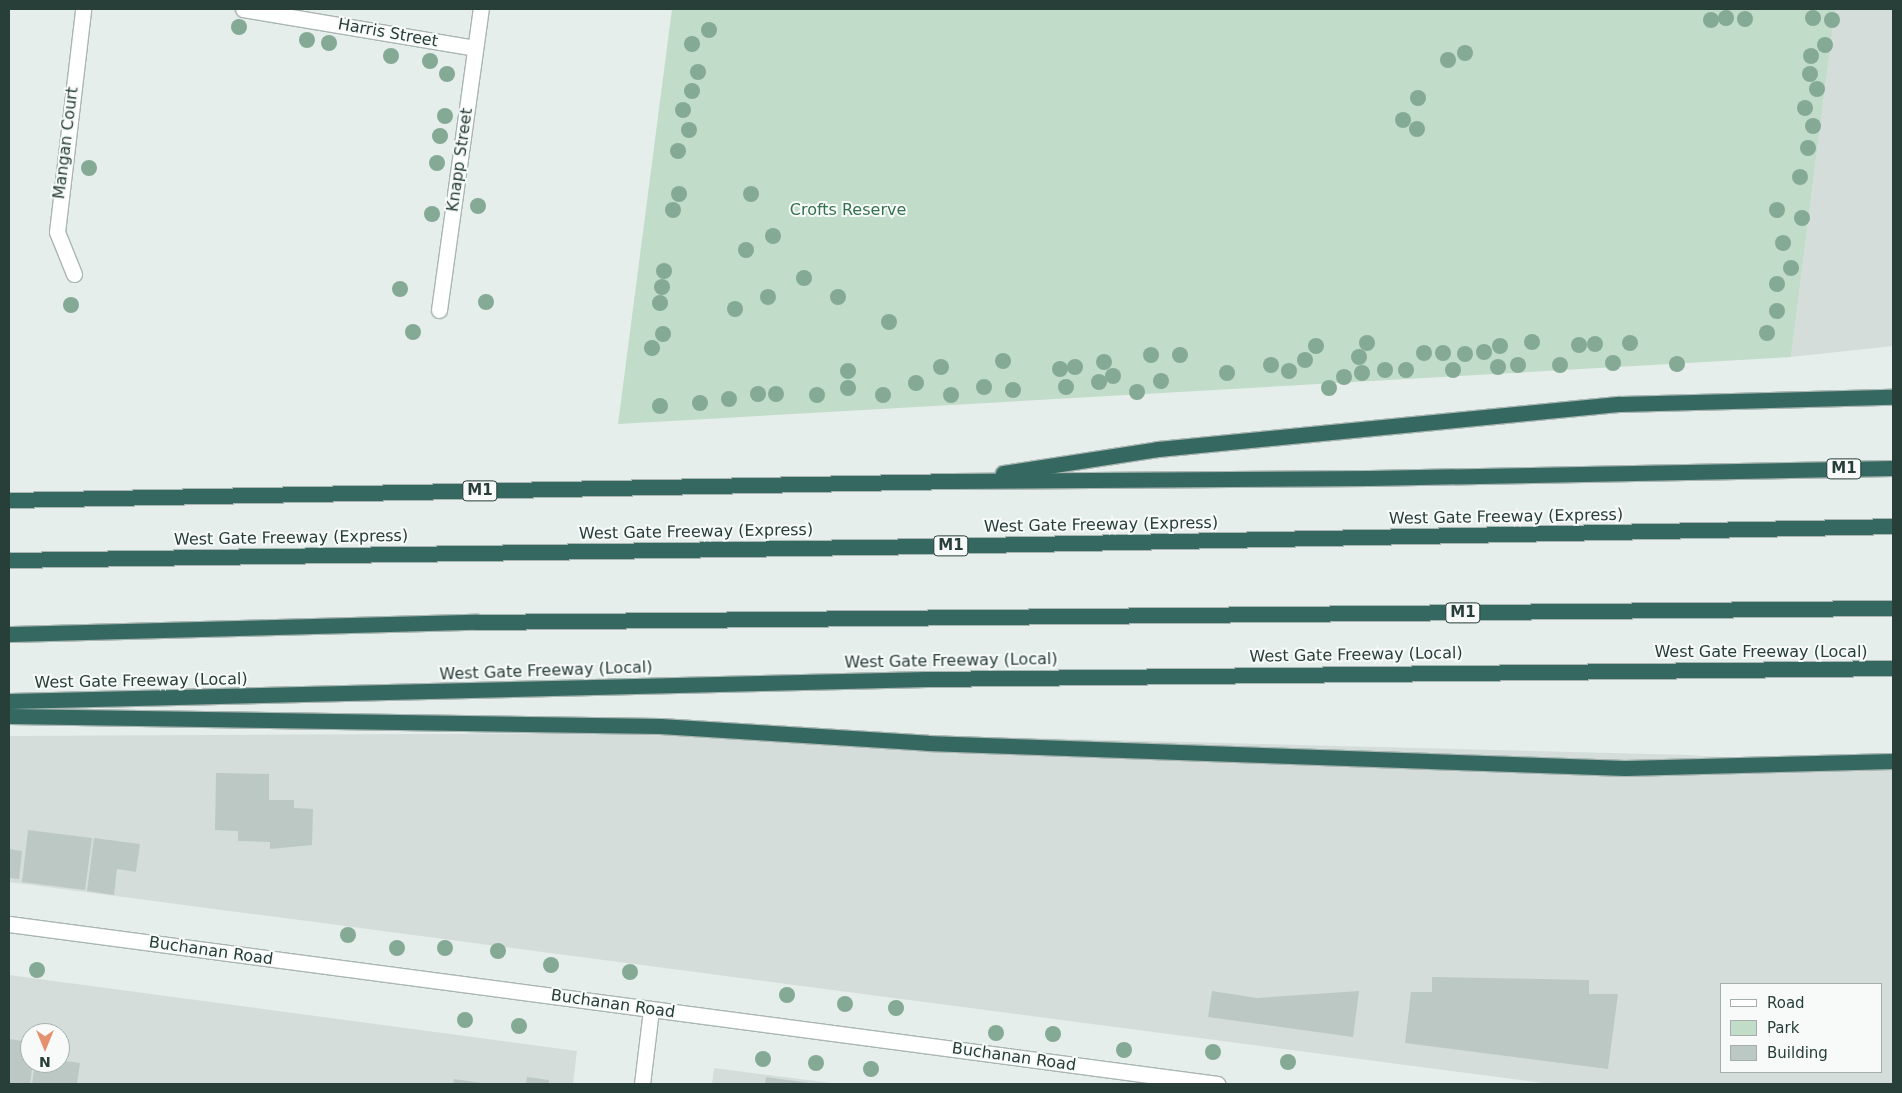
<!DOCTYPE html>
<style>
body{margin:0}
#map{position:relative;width:1902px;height:1093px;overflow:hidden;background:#e6eeeb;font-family:"DejaVu Sans",sans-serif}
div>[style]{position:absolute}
.built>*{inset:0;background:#d4ddda}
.green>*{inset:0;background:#c2dcca}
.building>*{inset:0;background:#bcc8c4}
.roads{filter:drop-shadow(1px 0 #a9b6b2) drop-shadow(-1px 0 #a9b6b2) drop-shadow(0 1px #a9b6b2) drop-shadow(0 -1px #a9b6b2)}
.street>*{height:15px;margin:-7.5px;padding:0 7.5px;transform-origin:7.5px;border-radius:7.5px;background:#fff}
.highway>*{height:15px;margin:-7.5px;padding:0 7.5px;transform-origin:7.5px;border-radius:7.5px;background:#356860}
.trees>*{width:16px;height:16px;margin:-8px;border-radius:50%;background:#84aa95}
span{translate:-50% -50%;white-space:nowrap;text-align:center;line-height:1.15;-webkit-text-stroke:4px #f7faf9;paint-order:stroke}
.shield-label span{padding:1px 4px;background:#f7faf9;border:1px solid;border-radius:4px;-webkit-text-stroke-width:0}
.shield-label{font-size:15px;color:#273e39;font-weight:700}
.street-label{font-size:16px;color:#273e39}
.park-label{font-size:16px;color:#34724f}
.frame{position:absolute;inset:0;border:10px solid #273e39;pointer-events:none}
.legend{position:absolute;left:1720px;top:983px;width:162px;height:90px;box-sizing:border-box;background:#f7faf9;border:1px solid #a4afac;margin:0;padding:6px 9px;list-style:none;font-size:15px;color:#273e39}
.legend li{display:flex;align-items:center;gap:10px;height:25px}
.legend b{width:25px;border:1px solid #a4afac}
.north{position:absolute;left:20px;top:1023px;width:50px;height:50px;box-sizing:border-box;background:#f7faf9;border:1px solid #a4afac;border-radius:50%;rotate:180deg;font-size:14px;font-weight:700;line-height:20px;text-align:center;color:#273e39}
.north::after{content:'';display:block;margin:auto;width:18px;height:22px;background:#e5916d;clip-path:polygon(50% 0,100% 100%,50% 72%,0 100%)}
</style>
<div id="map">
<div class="built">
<i style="clip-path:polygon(1835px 9px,1893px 9px,1893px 346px,1791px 357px)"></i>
<i style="clip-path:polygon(evenodd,799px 732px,1687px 755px,1893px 767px,1893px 1084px,1550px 1084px,9px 882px,9px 736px,799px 732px,1721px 984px,1881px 984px,1881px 1072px,1721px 1072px,1721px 984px)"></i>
<i style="clip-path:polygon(evenodd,9px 975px,577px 1051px,573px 1084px,9px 1084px,9px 975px,30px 1033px,60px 1033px,60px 1063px,30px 1063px,30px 1033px)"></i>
<i style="clip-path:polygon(714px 1068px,839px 1084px,712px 1084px)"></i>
</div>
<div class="green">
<i style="clip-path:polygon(672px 9px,1835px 9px,1791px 357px,618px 424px)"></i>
</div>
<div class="building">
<i style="clip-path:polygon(216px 773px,269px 774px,269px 800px,294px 800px,294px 808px,313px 809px,312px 845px,270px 849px,270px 842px,238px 841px,238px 831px,215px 830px)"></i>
<i style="clip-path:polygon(28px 830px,92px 838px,85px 890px,22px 882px)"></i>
<i style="clip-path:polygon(94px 838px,140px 844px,136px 872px,117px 869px,114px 895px,87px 891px)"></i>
<i style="clip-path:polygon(9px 849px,22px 851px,19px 879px,9px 878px)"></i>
<i style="clip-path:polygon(1432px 977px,1589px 980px,1589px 994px,1618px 994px,1608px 1069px,1405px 1043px,1411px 992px,1432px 992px)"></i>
<i style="clip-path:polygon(1212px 991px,1257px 998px,1359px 991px,1353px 1037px,1208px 1017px)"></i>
<i style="clip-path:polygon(9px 1039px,30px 1042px,30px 1063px,33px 1063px,30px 1084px,9px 1084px)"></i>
<i style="clip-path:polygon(60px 1060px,80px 1063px,77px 1084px,32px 1084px,35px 1063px,60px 1063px)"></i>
<i style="clip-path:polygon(527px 1077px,549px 1080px,549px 1084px,526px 1084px)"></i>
<i style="clip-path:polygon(766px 1077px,809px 1083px,809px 1084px,765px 1084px)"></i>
<i style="clip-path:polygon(454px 1079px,482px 1083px,482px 1084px,453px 1084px)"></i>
</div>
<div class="roads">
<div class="street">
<i style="left:243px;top:9px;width:235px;rotate:9.5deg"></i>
<i style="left:74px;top:274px;width:45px;rotate:-112deg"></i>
<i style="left:57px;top:232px;width:225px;rotate:-83.3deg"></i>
<i style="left:439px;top:310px;width:304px;rotate:-82.1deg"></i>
<i style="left:9px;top:924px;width:1219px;rotate:7.54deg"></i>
<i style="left:642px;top:1084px;width:75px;rotate:-83.1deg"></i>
</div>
<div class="highway">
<i style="left:1003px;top:473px;width:157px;rotate:-8.8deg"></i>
<i style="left:1158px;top:449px;width:462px;rotate:-5.6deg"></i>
<i style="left:1618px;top:404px;width:275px;rotate:-1.5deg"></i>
<i style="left:9px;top:500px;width:943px;rotate:-1.15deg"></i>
<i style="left:952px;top:481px;width:417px;rotate:-0.4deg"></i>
<i style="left:1369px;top:478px;width:524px;rotate:-1.09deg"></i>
<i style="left:9px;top:560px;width:925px;rotate:-0.87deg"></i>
<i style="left:934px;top:546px;width:959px;rotate:-1.19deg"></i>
<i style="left:9px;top:634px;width:467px;rotate:-1.5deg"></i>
<i style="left:476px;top:622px;width:1417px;rotate:-0.57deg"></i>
<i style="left:9px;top:701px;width:918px;rotate:-1.37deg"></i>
<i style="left:927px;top:679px;width:966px;rotate:-0.65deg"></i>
<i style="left:9px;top:716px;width:651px;rotate:0.88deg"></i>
<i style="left:660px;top:726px;width:268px;rotate:3.6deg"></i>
<i style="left:927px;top:743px;width:698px;rotate:2.05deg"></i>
<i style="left:1625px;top:768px;width:268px;rotate:-1.5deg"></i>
</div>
</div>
<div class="trees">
<i style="left:1726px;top:18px"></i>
<i style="left:1813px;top:18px"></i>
<i style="left:1745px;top:19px"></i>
<i style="left:1711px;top:20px"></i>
<i style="left:1832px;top:20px"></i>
<i style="left:239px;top:27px"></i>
<i style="left:709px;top:30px"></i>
<i style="left:307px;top:40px"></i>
<i style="left:329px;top:43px"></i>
<i style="left:692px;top:44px"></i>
<i style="left:1825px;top:45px"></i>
<i style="left:1465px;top:53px"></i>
<i style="left:391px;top:56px"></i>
<i style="left:1811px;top:56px"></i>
<i style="left:1448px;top:60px"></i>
<i style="left:430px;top:61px"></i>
<i style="left:698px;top:72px"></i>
<i style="left:447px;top:74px"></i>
<i style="left:1810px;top:74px"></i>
<i style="left:1817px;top:89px"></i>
<i style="left:692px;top:91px"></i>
<i style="left:1418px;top:98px"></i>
<i style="left:1805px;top:108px"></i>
<i style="left:683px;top:110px"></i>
<i style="left:445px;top:116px"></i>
<i style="left:1403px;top:120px"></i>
<i style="left:1813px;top:126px"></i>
<i style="left:1417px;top:129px"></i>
<i style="left:689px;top:130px"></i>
<i style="left:440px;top:136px"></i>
<i style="left:1808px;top:148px"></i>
<i style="left:678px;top:151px"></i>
<i style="left:437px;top:163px"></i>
<i style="left:89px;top:168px"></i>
<i style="left:1800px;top:177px"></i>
<i style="left:679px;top:194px"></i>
<i style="left:751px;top:194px"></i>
<i style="left:478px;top:206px"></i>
<i style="left:673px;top:210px"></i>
<i style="left:1777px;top:210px"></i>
<i style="left:432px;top:214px"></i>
<i style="left:1802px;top:218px"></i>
<i style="left:773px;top:236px"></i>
<i style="left:1783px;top:243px"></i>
<i style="left:746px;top:250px"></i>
<i style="left:1791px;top:268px"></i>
<i style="left:664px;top:271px"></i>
<i style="left:804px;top:278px"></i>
<i style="left:1777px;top:284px"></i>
<i style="left:662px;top:287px"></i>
<i style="left:400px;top:289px"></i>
<i style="left:768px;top:297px"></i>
<i style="left:838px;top:297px"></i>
<i style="left:486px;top:302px"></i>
<i style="left:660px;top:303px"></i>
<i style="left:71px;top:305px"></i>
<i style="left:735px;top:309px"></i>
<i style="left:1777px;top:311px"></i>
<i style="left:889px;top:322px"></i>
<i style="left:413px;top:332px"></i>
<i style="left:1767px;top:333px"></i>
<i style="left:663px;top:334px"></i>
<i style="left:1532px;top:342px"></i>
<i style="left:1367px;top:343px"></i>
<i style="left:1630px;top:343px"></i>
<i style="left:1595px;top:344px"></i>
<i style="left:1579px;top:345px"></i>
<i style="left:1316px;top:346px"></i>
<i style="left:1500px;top:346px"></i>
<i style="left:652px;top:348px"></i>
<i style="left:1484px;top:352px"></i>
<i style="left:1424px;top:353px"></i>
<i style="left:1443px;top:353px"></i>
<i style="left:1465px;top:354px"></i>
<i style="left:1151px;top:355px"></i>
<i style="left:1180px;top:355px"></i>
<i style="left:1359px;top:357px"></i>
<i style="left:1305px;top:360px"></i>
<i style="left:1003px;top:361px"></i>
<i style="left:1104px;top:362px"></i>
<i style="left:1613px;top:363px"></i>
<i style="left:1677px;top:364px"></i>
<i style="left:1271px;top:365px"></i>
<i style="left:1518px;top:365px"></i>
<i style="left:1560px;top:365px"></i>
<i style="left:941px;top:367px"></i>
<i style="left:1075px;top:367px"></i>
<i style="left:1498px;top:367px"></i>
<i style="left:1060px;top:369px"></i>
<i style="left:1385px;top:370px"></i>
<i style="left:1406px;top:370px"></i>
<i style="left:1453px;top:370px"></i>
<i style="left:848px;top:371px"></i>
<i style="left:1289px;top:371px"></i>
<i style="left:1227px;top:373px"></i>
<i style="left:1362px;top:373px"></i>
<i style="left:1113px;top:376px"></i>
<i style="left:1344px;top:377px"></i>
<i style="left:1161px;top:381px"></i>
<i style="left:1099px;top:382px"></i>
<i style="left:916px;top:383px"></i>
<i style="left:984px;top:387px"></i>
<i style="left:1066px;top:387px"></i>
<i style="left:848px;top:388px"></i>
<i style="left:1329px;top:388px"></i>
<i style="left:1013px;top:390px"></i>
<i style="left:1137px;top:392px"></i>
<i style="left:758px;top:394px"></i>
<i style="left:776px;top:394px"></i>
<i style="left:817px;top:395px"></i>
<i style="left:883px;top:395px"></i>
<i style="left:951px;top:395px"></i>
<i style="left:729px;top:399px"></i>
<i style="left:700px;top:403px"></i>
<i style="left:660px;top:406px"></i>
<i style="left:348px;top:935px"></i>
<i style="left:397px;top:948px"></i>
<i style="left:445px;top:948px"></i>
<i style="left:498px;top:951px"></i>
<i style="left:551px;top:965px"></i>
<i style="left:37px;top:970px"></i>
<i style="left:630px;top:972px"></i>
<i style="left:787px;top:995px"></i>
<i style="left:845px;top:1004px"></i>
<i style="left:896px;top:1008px"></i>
<i style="left:465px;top:1020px"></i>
<i style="left:519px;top:1026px"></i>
<i style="left:996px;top:1033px"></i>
<i style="left:1053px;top:1034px"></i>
<i style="left:1124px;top:1050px"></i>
<i style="left:1213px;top:1052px"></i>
<i style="left:763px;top:1059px"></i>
<i style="left:1288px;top:1062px"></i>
<i style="left:816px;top:1063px"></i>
<i style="left:871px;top:1069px"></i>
</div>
<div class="shield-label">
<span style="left:1844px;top:469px">M1</span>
<span style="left:480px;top:491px">M1</span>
<span style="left:951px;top:546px">M1</span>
<span style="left:1463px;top:613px">M1</span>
</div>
<div class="street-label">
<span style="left:388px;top:33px;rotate:10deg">Harris Street</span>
<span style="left:66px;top:143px;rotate:-83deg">Mangan Court</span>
<span style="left:460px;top:160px;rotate:-82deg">Knapp Street</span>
<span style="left:1506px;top:517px;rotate:-1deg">West Gate Freeway (Express)</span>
<span style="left:1101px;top:525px;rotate:-1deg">West Gate Freeway (Express)</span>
<span style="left:696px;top:532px;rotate:-1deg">West Gate Freeway (Express)</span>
<span style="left:291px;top:538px;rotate:-1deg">West Gate Freeway (Express)</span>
<span style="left:1761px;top:652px">West Gate Freeway (Local)</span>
<span style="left:1356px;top:655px;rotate:-1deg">West Gate Freeway (Local)</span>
<span style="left:951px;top:661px;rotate:-1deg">West Gate Freeway (Local)</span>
<span style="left:546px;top:671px;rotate:-2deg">West Gate Freeway (Local)</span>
<span style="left:141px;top:681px;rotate:-1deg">West Gate Freeway (Local)</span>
<span style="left:211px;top:951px;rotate:8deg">Buchanan Road</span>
<span style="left:613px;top:1004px;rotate:8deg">Buchanan Road</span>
<span style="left:1014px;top:1057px;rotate:8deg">Buchanan Road</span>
</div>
<div class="park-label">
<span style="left:848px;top:210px">Crofts Reserve</span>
</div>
<div class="frame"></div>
<ul class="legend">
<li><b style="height:6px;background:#fff"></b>Road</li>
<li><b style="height:14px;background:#c2dcca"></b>Park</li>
<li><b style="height:14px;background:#bcc8c4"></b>Building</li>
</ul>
<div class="north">N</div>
</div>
